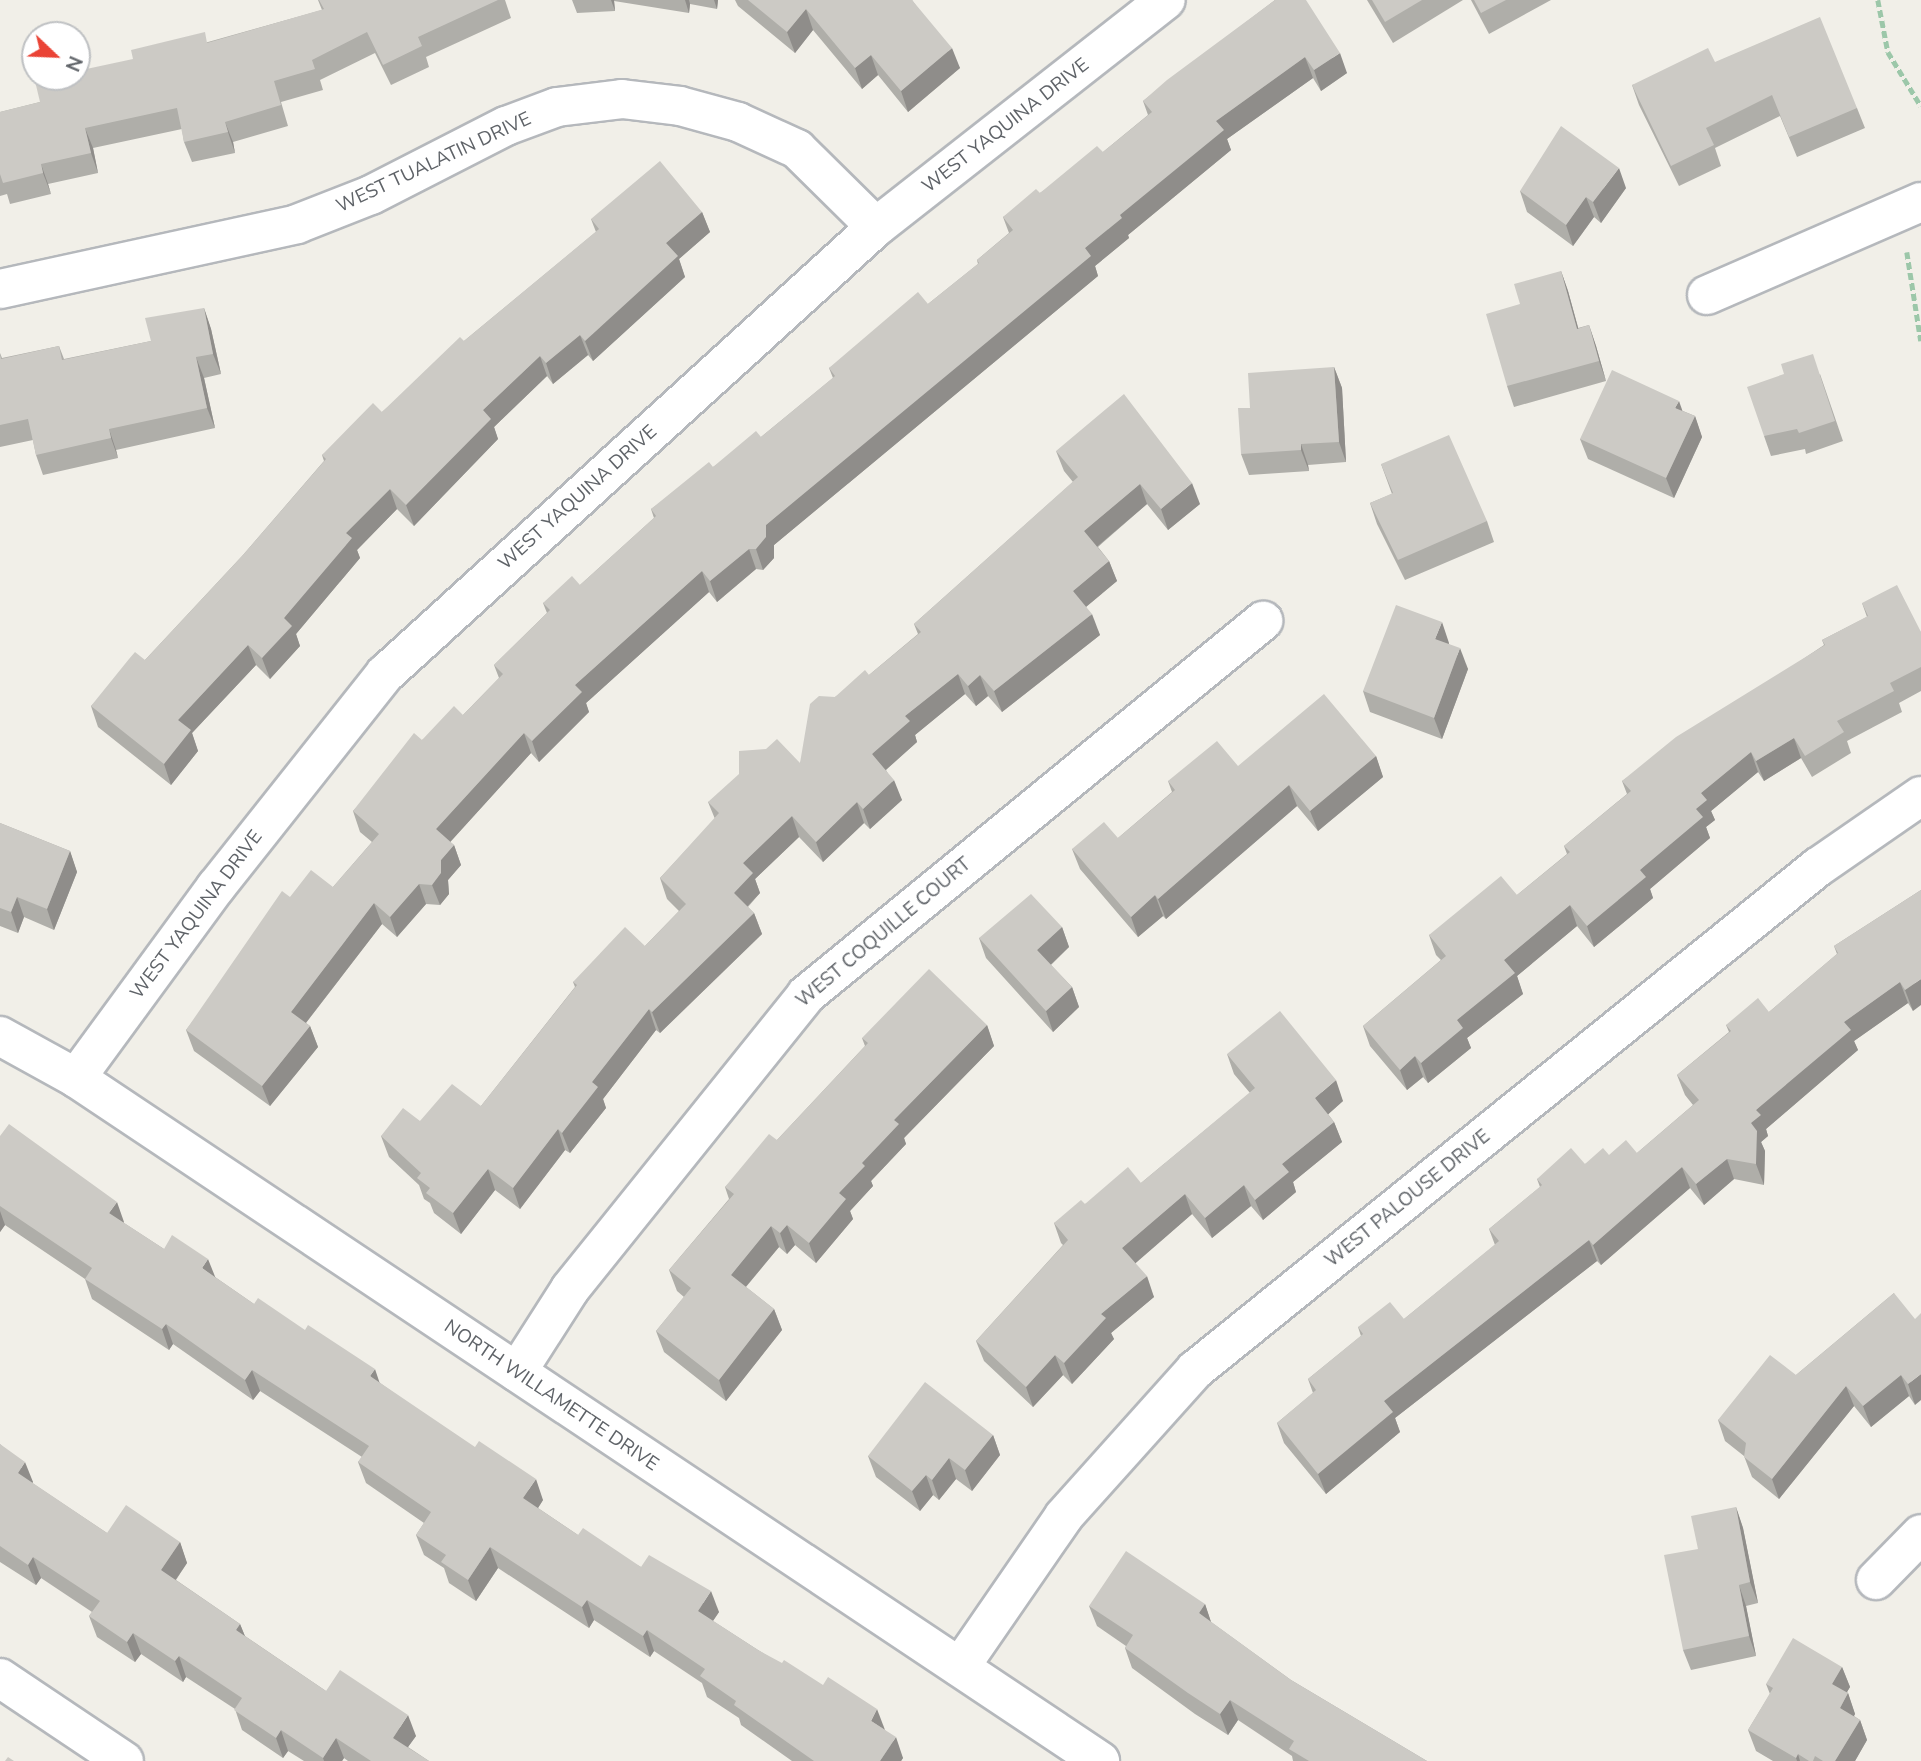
<!DOCTYPE html>
<style>
body{margin:0}
#map{position:relative;width:1921px;height:1761px;overflow:hidden;background:#f1efe8;font-family:"Nunito Sans",sans-serif}
div>[style]{position:absolute}
.path>*{height:4.5px;margin-top:-2.25px;transform-origin:0;background:repeating-linear-gradient(90deg,#9cc7a9 0 7px,transparent 0 10.5px)}
.roads{filter:drop-shadow(2px 0 #b5b8bc) drop-shadow(-2px 0 #b5b8bc) drop-shadow(0 2px #b5b8bc) drop-shadow(0 -2px #b5b8bc)}
.minor>*{height:38px;margin:-19px;padding:0 19px;transform-origin:19px;border-radius:19px;background:#fff}
.wall>*{inset:0;background:#afaea9}
.shaded-wall>*{inset:0;background:#8f8d8a}
.building>*{inset:0;background:#cccac5}
span{translate:-50% -50%;white-space:nowrap;text-align:center;line-height:1.15;-webkit-text-stroke:5px #fff;paint-order:stroke}
.street-label{font-size:19px;color:#5f6368}
.north{position:absolute;left:21px;top:21px;width:70px;height:70px;box-sizing:border-box;background:#fff;border:2px solid #bfc1c3;border-radius:50%;rotate:113deg;font-size:19px;font-weight:700;line-height:28px;text-align:center;color:#5f6368}
.north::after{content:'';display:block;margin:auto;width:24px;height:32px;background:#ea4335;clip-path:polygon(50% 0,100% 100%,50% 72%,0 100%)}
</style>
<div id="map">
<div class="path">
<i style="left:1878px;top:0;width:53px;rotate:79.1deg"></i>
<i style="left:1888px;top:52px;width:63px;rotate:58.6deg"></i>
<i style="left:1907px;top:252px;width:90px;rotate:81.1deg"></i>
</div>
<div class="roads">
<div class="minor">
<i style="left:0;top:289px;width:304px;rotate:-12.3deg"></i>
<i style="left:297px;top:224px;width:79px;rotate:-21.4deg"></i>
<i style="left:371px;top:195px;width:152px;rotate:-27.1deg"></i>
<i style="left:506px;top:126px;width:54px;rotate:-20.4deg"></i>
<i style="left:557px;top:107px;width:65px;rotate:-7deg"></i>
<i style="left:622px;top:99px;width:58px;rotate:6.9deg"></i>
<i style="left:680px;top:106px;width:60px;rotate:15.4deg"></i>
<i style="left:738px;top:122px;width:65px;rotate:24.6deg"></i>
<i style="left:797px;top:149px;width:111px;rotate:44.6deg"></i>
<i style="left:1707px;top:295px;width:233px;rotate:-23.5deg"></i>
<i style="left:0;top:1036px;width:87px;rotate:28.9deg"></i>
<i style="left:76px;top:1078px;width:1231px;rotate:33.7deg"></i>
<i style="left:76px;top:1078px;width:237px;rotate:-53.8deg"></i>
<i style="left:216px;top:887px;width:272px;rotate:-51.6deg"></i>
<i style="left:385px;top:674px;width:664px;rotate:-42.31deg"></i>
<i style="left:876px;top:227px;width:368px;rotate:-38.1deg"></i>
<i style="left:517px;top:1372px;width:98px;rotate:-57.4deg"></i>
<i style="left:570px;top:1289px;width:377px;rotate:-51.2deg"></i>
<i style="left:806px;top:995px;width:591px;rotate:-39.3deg"></i>
<i style="left:1876px;top:1580px;width:64px;rotate:-45.6deg"></i>
<i style="left:960px;top:1667px;width:183px;rotate:-55.4deg"></i>
<i style="left:1064px;top:1516px;width:196px;rotate:-48.1deg"></i>
<i style="left:1195px;top:1370px;width:801px;rotate:-38.92deg"></i>
<i style="left:1818px;top:867px;width:125px;rotate:-34.6deg"></i>
<i style="left:0;top:1678px;width:149px;rotate:33.8deg"></i>
</div>
</div>
<div class="wall">
<i style="clip-path:polygon(318px 0,505px 0,511px 18px,426px 57px,429px 67px,391px 85px,375px 53px,320px 80px,323px 90px,281px 102px,288px 126px,233px 142px,235px 153px,192px 162px,184px 142px,182px 129px,93px 148px,98px 173px,48px 184px,51px 194px,10px 204px,7px 194px,0 196px,0 112px,40px 102px,208px 42px,322px 10px)"></i>
<i style="clip-path:polygon(572px 0,718px 0,717px 9px,690px 4px,689px 13px,614px 1px,615px 11px,577px 13px)"></i>
<i style="clip-path:polygon(735px 0,912px 0,960px 68px,908px 112px,878px 75px,862px 89px,813px 30px,795px 53px,738px 6px)"></i>
<i style="clip-path:polygon(1275px 0,1347px 73px,1321px 91px,1313px 78px,1227px 139px,1231px 150px,1128px 235px,1129px 238px,1095px 266px,1098px 276px,774px 545px,774px 558px,763px 570px,756px 569px,717px 602px,709px 592px,586px 703px,589px 712px,539px 762px,531px 753px,450px 842px,454px 845px,461px 865px,448px 880px,449px 894px,440px 905px,426px 904px,397px 937px,382px 924px,306px 1023px,310px 1026px,318px 1047px,270px 1106px,194px 1051px,186px 1030px,290px 897px,333px 887px,372px 842px,360px 832px,353px 811px,422px 740px,463px 715px,499px 678px,494px 665px,547px 613px,543px 603px,580px 585px,654px 518px,651px 509px,713px 467px,761px 437px,833px 378px,829px 368px,928px 304px,978px 264px,977px 260px,1009px 233px,1003px 217px,1103px 152px,1148px 115px,1143px 101px)"></i>
<i style="clip-path:polygon(1367px 0,1463px 0,1393px 43px)"></i>
<i style="clip-path:polygon(1471px 0,1551px 0,1489px 34px)"></i>
<i style="clip-path:polygon(1715px 62px,1857px 108px,1865px 128px,1797px 157px,1780px 116px,1715px 148px,1721px 166px,1679px 186px,1639px 105px,1632px 85px)"></i>
<i style="clip-path:polygon(1626px 188px,1601px 223px,1594px 217px,1573px 246px,1527px 212px,1520px 191px)"></i>
<i style="clip-path:polygon(702px 212px,710px 232px,679px 259px,685px 277px,593px 361px,588px 355px,553px 384px,547px 376px,494px 427px,498px 439px,414px 526px,397px 509px,357px 550px,360px 558px,296px 634px,300px 646px,270px 679px,256px 665px,192px 733px,198px 751px,171px 785px,98px 727px,91px 706px,145px 660px,243px 555px,324px 461px,322px 455px,382px 412px,464px 341px,596px 232px,591px 219px)"></i>
<i style="clip-path:polygon(1561px 271px,1568px 291px,1578px 328px,1589px 325px,1596px 346px,1606px 381px,1514px 407px,1507px 386px,1520px 304px)"></i>
<i style="clip-path:polygon(204px 308px,211px 329px,221px 374px,204px 378px,215px 428px,116px 450px,118px 458px,43px 475px,36px 455px,33px 440px,0 447px,0 353px,2px 358px,59px 346px,64px 359px,151px 341px)"></i>
<i style="clip-path:polygon(1334px 367px,1342px 388px,1346px 462px,1308px 465px,1309px 471px,1249px 475px,1241px 454px,1250px 408px)"></i>
<i style="clip-path:polygon(1820px 374px,1843px 441px,1806px 454px,1805px 449px,1771px 456px,1764px 436px)"></i>
<i style="clip-path:polygon(1683px 411px,1695px 416px,1702px 437px,1674px 498px,1588px 459px,1580px 439px)"></i>
<i style="clip-path:polygon(1056px 451px,1200px 504px,1168px 530px,1147px 504px,1098px 547px,1109px 561px,1117px 581px,1086px 607px,1100px 635px,1002px 712px,988px 696px,976px 706px,965px 694px,915px 735px,917px 742px,886px 770px,902px 800px,870px 829px,864px 823px,823px 862px,799px 837px,755px 879px,760px 893px,748px 907px,754px 913px,762px 934px,660px 1033px,656px 1030px,603px 1099px,606px 1108px,570px 1153px,565px 1150px,520px 1209px,495px 1190px,461px 1234px,434px 1213px,430px 1203px,424px 1199px,419px 1185px,389px 1157px,381px 1136px,420px 1121px,481px 1106px,575px 987px,573px 982px,645px 946px,679px 911px,667px 899px,660px 878px,715px 819px,708px 802px,800px 763px,835px 697px,869px 675px,918px 634px,914px 624px,1073px 482px,1064px 471px)"></i>
<i style="clip-path:polygon(1381px 464px,1487px 521px,1494px 542px,1405px 580px,1377px 524px,1370px 503px,1392px 494px)"></i>
<i style="clip-path:polygon(1862px 603px,1921px 632px,1921px 691px,1899px 703px,1902px 712px,1847px 741px,1851px 753px,1812px 777px,1801px 758px,1764px 781px,1758px 772px,1711px 811px,1715px 820px,1706px 827px,1710px 838px,1650px 889px,1653px 898px,1594px 947px,1577px 926px,1517px 976px,1523px 994px,1467px 1038px,1471px 1048px,1428px 1083px,1423px 1077px,1407px 1090px,1370px 1046px,1363px 1026px,1441px 960px,1436px 955px,1429px 935px,1517px 895px,1567px 854px,1564px 846px,1627px 794px,1622px 781px,1824px 645px,1822px 640px,1867px 617px)"></i>
<i style="clip-path:polygon(1449px 643px,1449px 644px,1468px 669px,1442px 739px,1370px 712px,1363px 691px)"></i>
<i style="clip-path:polygon(1376px 756px,1383px 777px,1318px 831px,1297px 806px,1166px 919px,1163px 916px,1138px 937px,1080px 869px,1072px 849px,1118px 838px,1172px 792px,1168px 781px,1238px 766px)"></i>
<i style="clip-path:polygon(0 823px,70px 851px,77px 872px,54px 930px,24px 917px,18px 933px,0 926px)"></i>
<i style="clip-path:polygon(1921px 890px,1913px 1011px,1908px 1003px,1854px 1041px,1858px 1050px,1766px 1129px,1768px 1136px,1761px 1142px,1765px 1151px,1764px 1185px,1734px 1179px,1704px 1205px,1690px 1188px,1601px 1265px,1597px 1261px,1395px 1418px,1400px 1432px,1326px 1494px,1284px 1443px,1277px 1423px,1313px 1393px,1308px 1379px,1361px 1336px,1358px 1327px,1404px 1319px,1495px 1245px,1489px 1229px,1540px 1187px,1537px 1179px,1585px 1164px,1609px 1155px,1637px 1153px,1693px 1105px,1685px 1095px,1677px 1075px,1729px 1032px,1726px 1025px,1769px 1012px,1837px 954px,1834px 946px)"></i>
<i style="clip-path:polygon(1062px 927px,1069px 947px,1051px 965px,1072px 987px,1079px 1007px,1053px 1032px,986px 958px,979px 938px)"></i>
<i style="clip-path:polygon(987px 1025px,994px 1046px,904px 1138px,906px 1144px,871px 1181px,873px 1186px,850px 1211px,853px 1219px,816px 1263px,795px 1245px,787px 1254px,779px 1247px,746px 1287px,774px 1309px,782px 1330px,726px 1401px,664px 1352px,656px 1331px,684px 1297px,677px 1291px,669px 1270px,729px 1199px,725px 1187px,777px 1140px,865px 1046px,862px 1038px)"></i>
<i style="clip-path:polygon(1227px 1054px,1343px 1101px,1328px 1114px,1334px 1122px,1342px 1142px,1293px 1182px,1296px 1192px,1263px 1220px,1251px 1206px,1212px 1238px,1192px 1214px,1135px 1263px,1154px 1297px,1111px 1333px,1114px 1339px,1072px 1384px,1063px 1375px,1033px 1407px,984px 1361px,976px 1341px,1063px 1245px,1061px 1243px,1054px 1223px,1085px 1204px,1141px 1183px,1250px 1093px,1234px 1074px)"></i>
<i style="clip-path:polygon(0 1136px,124px 1223px,164px 1249px,215px 1277px,254px 1304px,380px 1383px,543px 1500px,538px 1508px,578px 1535px,641px 1567px,719px 1612px,713px 1621px,758px 1650px,885px 1730px,903px 1758px,901px 1761px,792px 1761px,741px 1725px,739px 1718px,707px 1697px,702px 1683px,654px 1651px,650px 1657px,594px 1620px,589px 1628px,498px 1568px,476px 1601px,449px 1583px,444px 1568px,424px 1555px,416px 1535px,424px 1523px,366px 1483px,358px 1462px,362px 1457px,260px 1391px,253px 1400px,173px 1344px,169px 1350px,92px 1299px,85px 1279px,5px 1225px,0 1232px)"></i>
<i style="clip-path:polygon(1894px 1293px,1915px 1405px,1909px 1396px,1871px 1427px,1854px 1406px,1779px 1499px,1752px 1477px,1744px 1456px,1725px 1441px,1718px 1420px,1796px 1375px)"></i>
<i style="clip-path:polygon(993px 1435px,1000px 1455px,972px 1491px,956px 1479px,939px 1500px,933px 1495px,920px 1511px,876px 1477px,868px 1456px)"></i>
<i style="clip-path:polygon(0 1444px,33px 1482px,32px 1483px,107px 1533px,180px 1542px,187px 1563px,176px 1580px,240px 1624px,245px 1636px,326px 1691px,416px 1736px,408px 1747px,429px 1761px,348px 1761px,344px 1758px,342px 1761px,304px 1761px,288px 1751px,283px 1758px,242px 1730px,235px 1709px,186px 1677px,183px 1682px,141px 1654px,135px 1662px,97px 1637px,89px 1616px,92px 1612px,41px 1578px,36px 1585px,0 1562px)"></i>
<i style="clip-path:polygon(1736px 1507px,1743px 1528px,1758px 1603px,1746px 1606px,1756px 1656px,1691px 1670px,1683px 1650px,1698px 1549px)"></i>
<i style="clip-path:polygon(1205px 1604px,1211px 1622px,1291px 1680px,1427px 1761px,1293px 1761px,1292px 1756px,1238px 1720px,1228px 1735px,1195px 1714px,1132px 1668px,1125px 1648px,1126px 1646px,1097px 1626px,1089px 1606px)"></i>
<i style="clip-path:polygon(1842px 1667px,1850px 1687px,1847px 1692px,1848px 1693px,1855px 1714px,1854px 1716px,1860px 1720px,1867px 1740px,1855px 1761px,1773px 1761px,1756px 1751px,1748px 1730px,1770px 1694px,1766px 1684px)"></i>
</div>
<div class="shaded-wall">
<i style="clip-path:polygon(611px 0,614px 0,615px 11px)"></i>
<i style="clip-path:polygon(685px 0,689px 0,690px 4px,689px 13px)"></i>
<i style="clip-path:polygon(714px 0,718px 0,717px 9px)"></i>
<i style="clip-path:polygon(806px 9px,813px 30px,795px 53px,787px 32px)"></i>
<i style="clip-path:polygon(952px 48px,960px 68px,908px 112px,901px 91px)"></i>
<i style="clip-path:polygon(1340px 53px,1347px 73px,1321px 91px,1314px 70px)"></i>
<i style="clip-path:polygon(871px 55px,878px 75px,862px 89px,855px 68px)"></i>
<i style="clip-path:polygon(1305px 57px,1313px 78px,1227px 139px,1231px 150px,1128px 235px,1129px 238px,1095px 266px,1098px 276px,774px 545px,774px 558px,763px 570px,756px 549px,766px 525px,1085px 248px,1216px 121px)"></i>
<i style="clip-path:polygon(225px 122px,233px 142px,235px 153px,228px 132px)"></i>
<i style="clip-path:polygon(85px 128px,93px 148px,98px 173px,91px 153px)"></i>
<i style="clip-path:polygon(41px 164px,48px 184px,51px 194px,43px 173px)"></i>
<i style="clip-path:polygon(1619px 168px,1626px 188px,1601px 223px,1593px 202px)"></i>
<i style="clip-path:polygon(1586px 197px,1594px 217px,1573px 246px,1566px 225px)"></i>
<i style="clip-path:polygon(702px 212px,710px 232px,679px 259px,685px 277px,593px 361px,585px 341px,666px 243px)"></i>
<i style="clip-path:polygon(1561px 271px,1568px 291px,1584px 349px,1577px 329px)"></i>
<i style="clip-path:polygon(204px 308px,211px 329px,221px 374px,213px 354px)"></i>
<i style="clip-path:polygon(1589px 325px,1596px 346px,1606px 381px,1599px 361px)"></i>
<i style="clip-path:polygon(580px 335px,588px 355px,553px 384px,546px 363px)"></i>
<i style="clip-path:polygon(540px 356px,547px 376px,494px 427px,498px 439px,414px 526px,406px 505px,483px 410px)"></i>
<i style="clip-path:polygon(196px 357px,204px 378px,215px 428px,207px 408px)"></i>
<i style="clip-path:polygon(1334px 367px,1342px 388px,1346px 462px,1339px 442px)"></i>
<i style="clip-path:polygon(1679px 401px,1686px 421px,1675px 408px)"></i>
<i style="clip-path:polygon(1695px 416px,1702px 437px,1674px 498px,1666px 478px)"></i>
<i style="clip-path:polygon(109px 429px,116px 450px,118px 458px,111px 438px)"></i>
<i style="clip-path:polygon(1301px 444px,1308px 465px,1309px 471px,1301px 450px)"></i>
<i style="clip-path:polygon(1192px 483px,1200px 504px,1168px 530px,1161px 509px)"></i>
<i style="clip-path:polygon(1140px 484px,1147px 504px,1092px 551px,1084px 531px)"></i>
<i style="clip-path:polygon(390px 489px,397px 509px,357px 550px,360px 558px,296px 634px,300px 646px,270px 679px,262px 658px,284px 618px,346px 533px)"></i>
<i style="clip-path:polygon(749px 549px,756px 569px,717px 602px,710px 581px)"></i>
<i style="clip-path:polygon(1109px 561px,1117px 581px,1081px 611px,1073px 591px)"></i>
<i style="clip-path:polygon(702px 571px,709px 592px,586px 703px,589px 712px,539px 762px,532px 741px,575px 685px)"></i>
<i style="clip-path:polygon(1092px 614px,1100px 635px,1002px 712px,994px 691px)"></i>
<i style="clip-path:polygon(1442px 622px,1449px 643px,1443px 659px,1435px 639px)"></i>
<i style="clip-path:polygon(248px 645px,256px 665px,192px 733px,198px 751px,171px 785px,164px 764px,178px 720px)"></i>
<i style="clip-path:polygon(1460px 648px,1468px 669px,1442px 739px,1434px 718px)"></i>
<i style="clip-path:polygon(958px 674px,965px 694px,915px 735px,917px 742px,880px 775px,872px 754px,905px 716px)"></i>
<i style="clip-path:polygon(980px 675px,988px 696px,976px 706px,968px 686px)"></i>
<i style="clip-path:polygon(524px 733px,531px 753px,443px 850px,436px 829px)"></i>
<i style="clip-path:polygon(1794px 738px,1801px 758px,1764px 781px,1756px 761px)"></i>
<i style="clip-path:polygon(1751px 752px,1758px 772px,1711px 811px,1715px 820px,1706px 827px,1710px 838px,1650px 889px,1653px 898px,1594px 947px,1587px 926px,1640px 870px,1696px 809px,1701px 793px)"></i>
<i style="clip-path:polygon(1376px 756px,1383px 777px,1318px 831px,1310px 811px)"></i>
<i style="clip-path:polygon(894px 780px,902px 800px,870px 829px,863px 809px)"></i>
<i style="clip-path:polygon(1289px 785px,1297px 806px,1166px 919px,1158px 899px)"></i>
<i style="clip-path:polygon(857px 802px,864px 823px,823px 862px,816px 842px)"></i>
<i style="clip-path:polygon(792px 816px,799px 837px,755px 879px,760px 893px,741px 913px,734px 893px,743px 863px)"></i>
<i style="clip-path:polygon(454px 845px,461px 865px,448px 880px,449px 894px,440px 905px,432px 885px,441px 860px)"></i>
<i style="clip-path:polygon(70px 851px,77px 872px,54px 930px,47px 909px)"></i>
<i style="clip-path:polygon(419px 884px,426px 904px,397px 937px,390px 917px)"></i>
<i style="clip-path:polygon(1155px 895px,1163px 916px,1138px 937px,1131px 917px)"></i>
<i style="clip-path:polygon(17px 897px,24px 917px,18px 933px,11px 912px)"></i>
<i style="clip-path:polygon(374px 903px,382px 924px,298px 1033px,291px 1012px)"></i>
<i style="clip-path:polygon(1570px 905px,1577px 926px,1517px 976px,1523px 994px,1467px 1038px,1471px 1048px,1428px 1083px,1421px 1063px,1457px 1020px,1504px 960px)"></i>
<i style="clip-path:polygon(754px 913px,762px 934px,660px 1033px,652px 1012px)"></i>
<i style="clip-path:polygon(1062px 927px,1069px 947px,1045px 970px,1037px 950px)"></i>
<i style="clip-path:polygon(1921px 979px,1921px 1005px,1913px 1011px,1905px 990px)"></i>
<i style="clip-path:polygon(1900px 982px,1908px 1003px,1854px 1041px,1858px 1050px,1766px 1129px,1768px 1136px,1761px 1142px,1765px 1151px,1764px 1185px,1756px 1164px,1751px 1123px,1756px 1110px,1844px 1022px)"></i>
<i style="clip-path:polygon(1072px 987px,1079px 1007px,1053px 1032px,1046px 1011px)"></i>
<i style="clip-path:polygon(649px 1009px,656px 1030px,603px 1099px,606px 1108px,570px 1153px,562px 1133px,592px 1082px)"></i>
<i style="clip-path:polygon(987px 1025px,994px 1046px,904px 1138px,906px 1144px,871px 1181px,873px 1186px,850px 1211px,853px 1219px,816px 1263px,809px 1243px,839px 1193px,894px 1120px)"></i>
<i style="clip-path:polygon(310px 1026px,318px 1047px,270px 1106px,262px 1086px)"></i>
<i style="clip-path:polygon(1415px 1056px,1423px 1077px,1407px 1090px,1400px 1070px)"></i>
<i style="clip-path:polygon(1336px 1080px,1343px 1101px,1323px 1119px,1315px 1098px)"></i>
<i style="clip-path:polygon(1334px 1122px,1342px 1142px,1293px 1182px,1296px 1192px,1263px 1220px,1255px 1200px,1282px 1164px)"></i>
<i style="clip-path:polygon(558px 1129px,565px 1150px,520px 1209px,513px 1188px)"></i>
<i style="clip-path:polygon(1727px 1159px,1734px 1179px,1704px 1205px,1696px 1184px)"></i>
<i style="clip-path:polygon(1682px 1167px,1690px 1188px,1601px 1265px,1593px 1245px)"></i>
<i style="clip-path:polygon(488px 1169px,495px 1190px,461px 1234px,453px 1213px)"></i>
<i style="clip-path:polygon(1244px 1185px,1251px 1206px,1212px 1238px,1205px 1218px)"></i>
<i style="clip-path:polygon(1185px 1194px,1192px 1214px,1130px 1268px,1122px 1248px)"></i>
<i style="clip-path:polygon(117px 1202px,124px 1222px,117px 1234px,109px 1213px)"></i>
<i style="clip-path:polygon(0 1211px,5px 1225px,0 1232px)"></i>
<i style="clip-path:polygon(787px 1225px,795px 1245px,787px 1254px,780px 1233px)"></i>
<i style="clip-path:polygon(771px 1226px,779px 1247px,738px 1296px,731px 1275px)"></i>
<i style="clip-path:polygon(1589px 1240px,1597px 1261px,1395px 1418px,1400px 1432px,1326px 1494px,1318px 1474px,1384px 1401px)"></i>
<i style="clip-path:polygon(208px 1259px,216px 1279px,202px 1268px)"></i>
<i style="clip-path:polygon(1147px 1276px,1154px 1297px,1111px 1333px,1114px 1339px,1072px 1384px,1064px 1363px,1101px 1314px)"></i>
<i style="clip-path:polygon(774px 1309px,782px 1330px,726px 1401px,719px 1380px)"></i>
<i style="clip-path:polygon(166px 1324px,173px 1344px,169px 1350px,162px 1329px)"></i>
<i style="clip-path:polygon(1055px 1355px,1063px 1375px,1033px 1407px,1026px 1387px)"></i>
<i style="clip-path:polygon(375px 1369px,382px 1390px,370px 1376px)"></i>
<i style="clip-path:polygon(252px 1370px,260px 1391px,253px 1400px,245px 1380px)"></i>
<i style="clip-path:polygon(1921px 1374px,1921px 1400px,1915px 1405px,1908px 1384px)"></i>
<i style="clip-path:polygon(1901px 1375px,1909px 1396px,1871px 1427px,1863px 1406px)"></i>
<i style="clip-path:polygon(1846px 1386px,1854px 1406px,1779px 1499px,1772px 1479px)"></i>
<i style="clip-path:polygon(993px 1435px,1000px 1455px,972px 1491px,965px 1470px)"></i>
<i style="clip-path:polygon(949px 1458px,956px 1479px,939px 1500px,932px 1480px)"></i>
<i style="clip-path:polygon(25px 1462px,33px 1482px,25px 1494px,18px 1473px)"></i>
<i style="clip-path:polygon(926px 1475px,933px 1495px,920px 1511px,912px 1491px)"></i>
<i style="clip-path:polygon(536px 1479px,543px 1500px,531px 1519px,523px 1498px)"></i>
<i style="clip-path:polygon(1736px 1507px,1743px 1528px,1758px 1603px,1750px 1582px)"></i>
<i style="clip-path:polygon(180px 1542px,187px 1563px,168px 1591px,161px 1570px)"></i>
<i style="clip-path:polygon(490px 1547px,498px 1568px,476px 1601px,468px 1580px)"></i>
<i style="clip-path:polygon(33px 1557px,41px 1578px,36px 1585px,28px 1565px)"></i>
<i style="clip-path:polygon(1739px 1585px,1746px 1606px,1756px 1656px,1749px 1636px)"></i>
<i style="clip-path:polygon(711px 1591px,719px 1612px,706px 1631px,698px 1611px)"></i>
<i style="clip-path:polygon(587px 1600px,594px 1620px,589px 1628px,582px 1607px)"></i>
<i style="clip-path:polygon(1205px 1604px,1212px 1625px,1199px 1613px)"></i>
<i style="clip-path:polygon(240px 1624px,248px 1644px,236px 1630px)"></i>
<i style="clip-path:polygon(647px 1630px,654px 1651px,650px 1657px,643px 1636px)"></i>
<i style="clip-path:polygon(133px 1633px,141px 1654px,135px 1662px,127px 1642px)"></i>
<i style="clip-path:polygon(179px 1656px,186px 1677px,183px 1682px,175px 1661px)"></i>
<i style="clip-path:polygon(1842px 1667px,1850px 1687px,1839px 1705px,1832px 1684px)"></i>
<i style="clip-path:polygon(1848px 1693px,1855px 1714px,1847px 1728px,1840px 1708px)"></i>
<i style="clip-path:polygon(1230px 1700px,1238px 1720px,1228px 1735px,1220px 1714px)"></i>
<i style="clip-path:polygon(877px 1709px,885px 1730px,871px 1721px)"></i>
<i style="clip-path:polygon(408px 1715px,416px 1736px,400px 1758px,393px 1738px)"></i>
<i style="clip-path:polygon(1860px 1720px,1867px 1740px,1855px 1761px,1835px 1761px)"></i>
<i style="clip-path:polygon(281px 1730px,288px 1751px,283px 1758px,276px 1738px)"></i>
<i style="clip-path:polygon(896px 1737px,903px 1758px,901px 1761px,880px 1761px)"></i>
<i style="clip-path:polygon(336px 1738px,344px 1758px,342px 1761px,324px 1761px,323px 1758px)"></i>
<i style="clip-path:polygon(1798px 1754px,1800px 1761px,1797px 1761px,1796px 1758px)"></i>
</div>
<div class="building">
<i style="clip-path:polygon(319px 0,498px 0,418px 37px,422px 46px,383px 65px,367px 32px,312px 60px,315px 69px,274px 81px,281px 105px,225px 122px,228px 132px,184px 142px,177px 108px,85px 128px,91px 153px,41px 164px,43px 173px,3px 183px,0 174px,0 112px,40px 102px,35px 81px,52px 77px,77px 77px,77px 71px,133px 59px,131px 50px,205px 32px,207px 43px,324px 9px)"></i>
<i style="clip-path:polygon(748px 0,912px 0,952px 48px,901px 91px,871px 55px,855px 68px,806px 9px,787px 32px)"></i>
<i style="clip-path:polygon(1275px 0,1306px 0,1340px 53px,1314px 70px,1305px 57px,1216px 121px,1224px 130px,1120px 215px,1122px 218px,1085px 248px,1091px 256px,766px 525px,766px 537px,756px 549px,749px 549px,710px 581px,702px 571px,575px 685px,582px 692px,532px 741px,524px 733px,436px 829px,454px 845px,441px 860px,441px 873px,432px 885px,419px 884px,390px 917px,374px 903px,291px 1012px,310px 1026px,262px 1086px,186px 1030px,282px 891px,290px 897px,311px 870px,333px 887px,379px 834px,353px 811px,414px 733px,422px 740px,454px 706px,463px 715px,503px 674px,494px 665px,550px 610px,543px 603px,572px 576px,580px 585px,656px 516px,651px 509px,709px 462px,713px 467px,756px 431px,761px 437px,835px 376px,829px 368px,918px 292px,928px 304px,979px 263px,977px 260px,1013px 230px,1003px 217px,1036px 189px,1040px 193px,1097px 146px,1103px 152px,1152px 112px,1143px 101px,1167px 80px)"></i>
<i style="clip-path:polygon(1372px 0,1422px 0,1385px 22px)"></i>
<i style="clip-path:polygon(1474px 0,1506px 0,1481px 13px)"></i>
<i style="clip-path:polygon(1820px 17px,1857px 108px,1789px 137px,1772px 95px,1706px 128px,1714px 145px,1671px 166px,1632px 85px,1708px 48px,1715px 62px)"></i>
<i style="clip-path:polygon(1561px 126px,1619px 168px,1593px 202px,1586px 197px,1566px 225px,1520px 191px)"></i>
<i style="clip-path:polygon(660px 161px,702px 212px,666px 243px,678px 256px,585px 341px,580px 335px,546px 363px,540px 356px,483px 410px,491px 419px,406px 505px,390px 489px,346px 533px,352px 538px,284px 618px,292px 626px,262px 658px,248px 645px,178px 720px,191px 730px,164px 764px,91px 706px,129px 659px,135px 652px,145px 660px,243px 555px,326px 459px,322px 455px,373px 403px,382px 412px,460px 337px,464px 341px,599px 229px,591px 219px)"></i>
<i style="clip-path:polygon(1561px 271px,1577px 329px,1589px 325px,1599px 361px,1507px 386px,1486px 314px,1520px 304px,1514px 284px)"></i>
<i style="clip-path:polygon(204px 308px,213px 354px,196px 357px,207px 408px,109px 429px,111px 438px,36px 455px,28px 419px,0 425px,0 354px,1px 359px,59px 346px,62px 360px,151px 341px,145px 318px)"></i>
<i style="clip-path:polygon(1813px 354px,1835px 421px,1799px 433px,1797px 429px,1764px 436px,1747px 387px,1784px 374px,1781px 364px)"></i>
<i style="clip-path:polygon(1334px 367px,1339px 442px,1301px 444px,1301px 450px,1241px 454px,1238px 408px,1250px 408px,1248px 373px)"></i>
<i style="clip-path:polygon(1612px 370px,1679px 401px,1675px 408px,1695px 416px,1666px 478px,1580px 439px)"></i>
<i style="clip-path:polygon(1124px 394px,1192px 483px,1161px 509px,1140px 484px,1084px 531px,1109px 561px,1073px 591px,1092px 614px,994px 691px,980px 675px,968px 686px,958px 674px,905px 716px,910px 721px,872px 754px,894px 780px,863px 809px,857px 802px,816px 842px,792px 816px,743px 863px,753px 873px,734px 893px,754px 913px,652px 1012px,649px 1009px,592px 1082px,598px 1087px,562px 1133px,558px 1129px,513px 1188px,488px 1169px,453px 1213px,426px 1193px,430px 1188px,417px 1178px,421px 1173px,381px 1136px,403px 1108px,420px 1121px,452px 1084px,481px 1106px,577px 985px,573px 982px,625px 927px,645px 946px,686px 904px,660px 878px,719px 813px,708px 802px,739px 774px,739px 751px,766px 749px,777px 739px,800px 763px,810px 704px,819px 696px,835px 697px,865px 670px,869px 675px,921px 632px,914px 624px,1078px 477px,1056px 451px)"></i>
<i style="clip-path:polygon(1449px 435px,1487px 521px,1398px 560px,1370px 503px,1393px 493px,1381px 464px)"></i>
<i style="clip-path:polygon(1897px 585px,1921px 632px,1921px 667px,1890px 683px,1894px 691px,1837px 721px,1844px 732px,1805px 756px,1794px 738px,1756px 761px,1751px 752px,1701px 793px,1707px 800px,1696px 809px,1703px 817px,1640px 870px,1646px 877px,1587px 926px,1570px 905px,1504px 960px,1515px 973px,1457px 1020px,1463px 1028px,1421px 1063px,1415px 1056px,1400px 1070px,1363px 1026px,1446px 956px,1429px 935px,1501px 876px,1517px 895px,1570px 852px,1564px 846px,1631px 791px,1622px 781px,1676px 737px,1825px 645px,1822px 640px,1868px 616px,1862px 603px)"></i>
<i style="clip-path:polygon(1396px 605px,1442px 622px,1435px 639px,1460px 648px,1434px 718px,1363px 691px)"></i>
<i style="clip-path:polygon(1324px 694px,1376px 756px,1310px 811px,1289px 785px,1158px 899px,1155px 895px,1131px 917px,1072px 849px,1104px 822px,1118px 838px,1175px 790px,1168px 781px,1217px 741px,1238px 766px)"></i>
<i style="clip-path:polygon(0 823px,70px 851px,47px 909px,17px 897px,11px 912px,0 908px)"></i>
<i style="clip-path:polygon(1921px 890px,1921px 979px,1905px 990px,1900px 982px,1844px 1022px,1851px 1030px,1756px 1110px,1761px 1115px,1751px 1123px,1757px 1131px,1756px 1164px,1727px 1159px,1696px 1184px,1682px 1167px,1593px 1245px,1589px 1240px,1384px 1401px,1393px 1412px,1318px 1474px,1277px 1423px,1316px 1390px,1308px 1379px,1363px 1334px,1358px 1327px,1390px 1302px,1404px 1319px,1499px 1241px,1489px 1229px,1542px 1185px,1537px 1179px,1571px 1148px,1585px 1164px,1603px 1148px,1609px 1155px,1626px 1140px,1637px 1153px,1699px 1100px,1677px 1075px,1731px 1031px,1726px 1025px,1758px 998px,1769px 1012px,1838px 953px,1834px 946px)"></i>
<i style="clip-path:polygon(1031px 894px,1062px 927px,1037px 950px,1072px 987px,1046px 1011px,979px 938px)"></i>
<i style="clip-path:polygon(929px 969px,987px 1025px,894px 1120px,899px 1124px,862px 1163px,865px 1166px,839px 1193px,846px 1199px,809px 1243px,787px 1225px,780px 1233px,771px 1226px,731px 1275px,774px 1309px,719px 1380px,656px 1331px,691px 1288px,669px 1270px,734px 1194px,725px 1187px,769px 1134px,777px 1140px,868px 1043px,862px 1038px)"></i>
<i style="clip-path:polygon(1280px 1011px,1336px 1080px,1315px 1098px,1334px 1122px,1282px 1164px,1289px 1172px,1255px 1200px,1244px 1185px,1205px 1218px,1185px 1194px,1122px 1248px,1147px 1276px,1101px 1314px,1106px 1318px,1064px 1363px,1055px 1355px,1026px 1387px,976px 1341px,1068px 1240px,1054px 1223px,1081px 1200px,1085px 1204px,1128px 1167px,1141px 1183px,1255px 1088px,1227px 1054px)"></i>
<i style="clip-path:polygon(9px 1124px,117px 1202px,109px 1213px,164px 1249px,172px 1235px,208px 1259px,202px 1268px,254px 1304px,258px 1298px,305px 1330px,308px 1325px,375px 1369px,370px 1376px,475px 1447px,479px 1441px,536px 1479px,523px 1498px,578px 1535px,583px 1528px,641px 1567px,649px 1555px,711px 1591px,698px 1611px,758px 1650px,782px 1663px,784px 1660px,823px 1685px,828px 1677px,877px 1709px,871px 1721px,896px 1737px,880px 1761px,814px 1761px,734px 1705px,736px 1701px,700px 1676px,705px 1669px,647px 1630px,643px 1636px,587px 1600px,582px 1607px,490px 1547px,468px 1580px,441px 1562px,446px 1555px,416px 1535px,431px 1512px,358px 1462px,369px 1446px,252px 1370px,245px 1380px,166px 1324px,162px 1329px,85px 1279px,92px 1268px,0 1206px,0 1136px)"></i>
<i style="clip-path:polygon(1894px 1293px,1915px 1319px,1921px 1313px,1921px 1374px,1908px 1384px,1901px 1375px,1863px 1406px,1846px 1386px,1772px 1479px,1744px 1457px,1746px 1443px,1718px 1420px,1770px 1355px,1796px 1375px)"></i>
<i style="clip-path:polygon(925px 1382px,993px 1435px,965px 1470px,949px 1458px,932px 1480px,926px 1475px,912px 1491px,868px 1456px)"></i>
<i style="clip-path:polygon(0 1444px,25px 1462px,18px 1473px,107px 1533px,126px 1505px,180px 1542px,161px 1570px,240px 1624px,236px 1630px,326px 1691px,340px 1670px,408px 1715px,393px 1738px,429px 1761px,371px 1761px,336px 1738px,323px 1758px,281px 1730px,276px 1738px,234px 1710px,242px 1698px,179px 1656px,175px 1661px,133px 1633px,127px 1642px,89px 1616px,100px 1601px,33px 1557px,28px 1565px,0 1546px)"></i>
<i style="clip-path:polygon(1736px 1507px,1750px 1582px,1739px 1585px,1749px 1636px,1683px 1650px,1664px 1555px,1698px 1549px,1691px 1516px)"></i>
<i style="clip-path:polygon(1126px 1551px,1205px 1604px,1199px 1613px,1291px 1680px,1427px 1761px,1309px 1761px,1289px 1749px,1294px 1741px,1230px 1700px,1220px 1714px,1188px 1693px,1125px 1648px,1133px 1635px,1089px 1606px)"></i>
<i style="clip-path:polygon(1793px 1638px,1842px 1667px,1832px 1684px,1848px 1693px,1840px 1708px,1860px 1720px,1835px 1761px,1823px 1761px,1815px 1756px,1813px 1761px,1809px 1761px,1798px 1754px,1796px 1758px,1748px 1730px,1773px 1688px,1766px 1684px)"></i>
<i style="clip-path:polygon(8px 1757px,14px 1761px,5px 1761px)"></i>
</div>
<div class="street-label">
<span style="left:1006px;top:126px;rotate:-38deg">WEST YAQUINA DRIVE</span>
<span style="left:434px;top:163px;rotate:-25deg">WEST TUALATIN DRIVE</span>
<span style="left:578px;top:498px;rotate:-42deg">WEST YAQUINA DRIVE</span>
<span style="left:197px;top:915px;rotate:-53deg">WEST YAQUINA DRIVE</span>
<span style="left:884px;top:933px;rotate:-40deg">WEST COQUILLE COURT</span>
<span style="left:1408px;top:1199px;rotate:-39deg">WEST PALOUSE DRIVE</span>
<span style="left:551px;top:1396px;rotate:34deg">NORTH WILLAMETTE DRIVE</span>
</div>
<div class="north">N</div>
</div>
